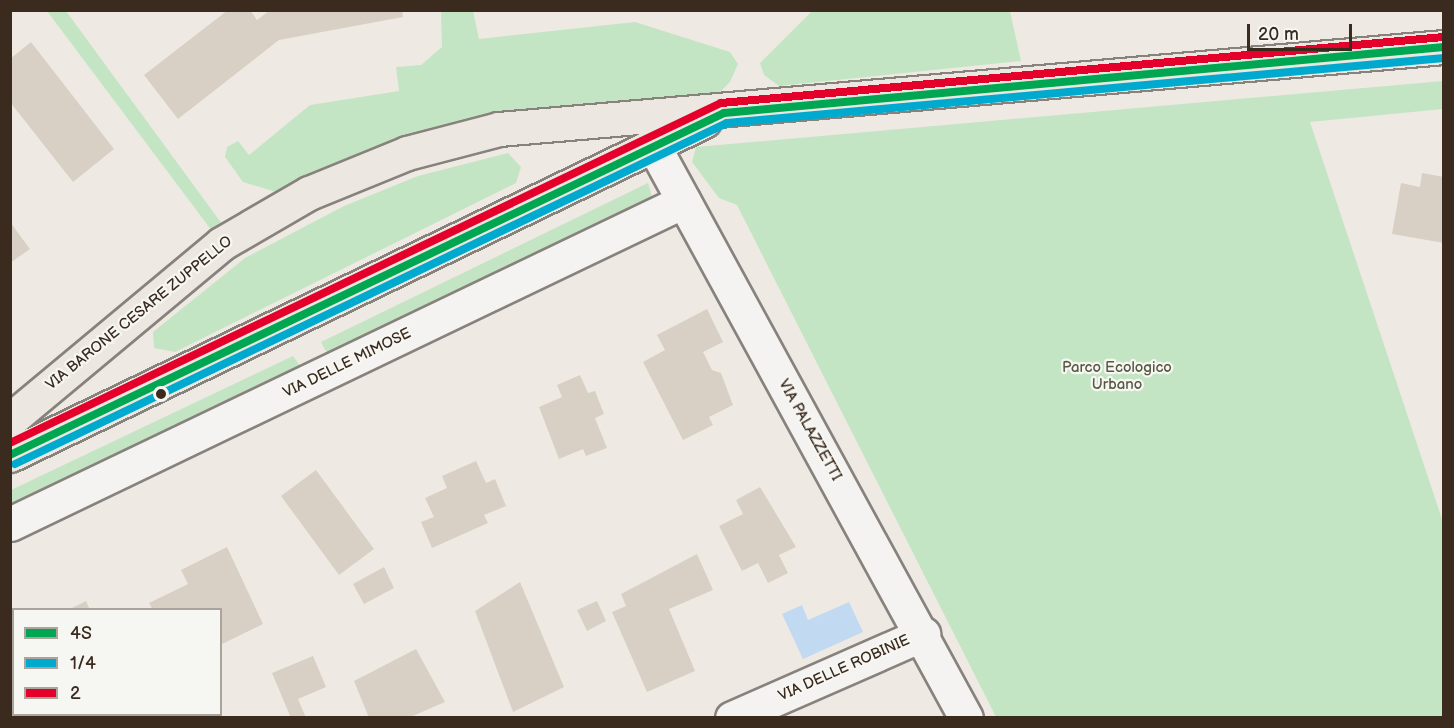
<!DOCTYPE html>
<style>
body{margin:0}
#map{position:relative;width:1454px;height:728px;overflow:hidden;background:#eeeae3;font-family:"Balsamiq Sans",sans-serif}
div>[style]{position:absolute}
.green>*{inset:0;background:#c4e5c3}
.water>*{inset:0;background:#c1d9f1}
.building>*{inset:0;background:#d8d0c4}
.roads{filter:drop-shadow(2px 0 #87827c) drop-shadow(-2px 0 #87827c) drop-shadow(0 2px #87827c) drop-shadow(0 -2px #87827c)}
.minor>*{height:33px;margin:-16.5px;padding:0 16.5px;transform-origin:16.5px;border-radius:16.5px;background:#f4f3f1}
.major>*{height:33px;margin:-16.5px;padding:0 16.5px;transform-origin:16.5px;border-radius:16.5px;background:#ece8e1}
.bus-1>*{height:8px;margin:-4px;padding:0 4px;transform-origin:4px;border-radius:4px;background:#00a651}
.bus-2>*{height:8px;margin:-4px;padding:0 4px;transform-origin:4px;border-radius:4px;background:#00a9ce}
.bus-3>*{height:8px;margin:-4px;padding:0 4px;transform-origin:4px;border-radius:4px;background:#e4002b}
.dots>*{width:16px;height:16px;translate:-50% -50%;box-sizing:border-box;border:3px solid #f6f6f2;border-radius:50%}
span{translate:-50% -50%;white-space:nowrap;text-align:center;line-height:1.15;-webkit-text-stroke:4.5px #f6f6f2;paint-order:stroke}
.street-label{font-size:15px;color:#3b2a1e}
.park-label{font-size:15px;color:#555841}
.frame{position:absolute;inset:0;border:12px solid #3b2a1e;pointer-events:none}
.legend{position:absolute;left:12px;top:608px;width:210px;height:108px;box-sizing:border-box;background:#f6f6f2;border:2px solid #aba49d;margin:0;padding:8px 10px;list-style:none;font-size:18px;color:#3b2a1e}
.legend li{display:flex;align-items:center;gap:12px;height:30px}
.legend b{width:30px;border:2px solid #aba49d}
.scale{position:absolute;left:1247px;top:24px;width:105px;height:27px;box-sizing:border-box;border:3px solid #3b2a1e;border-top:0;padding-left:8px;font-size:18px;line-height:21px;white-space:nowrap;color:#3b2a1e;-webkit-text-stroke:4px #f6f6f2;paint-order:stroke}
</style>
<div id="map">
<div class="green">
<i style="clip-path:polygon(813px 10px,1010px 11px,1021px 61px,779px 86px,764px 75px,760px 63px)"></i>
<i style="clip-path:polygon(47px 11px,66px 11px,225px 228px,215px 235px)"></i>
<i style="clip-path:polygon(441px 11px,473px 11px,479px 39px,635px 22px,730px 52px,738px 64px,730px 82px,718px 94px,494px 116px,395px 139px,279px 193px,243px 182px,225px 157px,227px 147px,238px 141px,249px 155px,310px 105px,399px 91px,396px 67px,421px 65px,442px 47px)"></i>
<i style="clip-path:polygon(1443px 81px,1443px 109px,1310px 122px,1443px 522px,1443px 717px,996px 717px,737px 205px,719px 198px,692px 162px,696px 147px)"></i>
<i style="clip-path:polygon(508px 153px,521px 167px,516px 183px,175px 352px,154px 348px,153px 332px,245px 258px,344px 206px,418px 176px)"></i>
<i style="clip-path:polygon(648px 183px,653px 200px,330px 359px,321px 342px)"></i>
<i style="clip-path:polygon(293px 356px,304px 371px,11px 512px,11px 490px)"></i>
</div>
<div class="water">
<i style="clip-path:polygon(849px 602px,863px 632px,803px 659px,782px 614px,802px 605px,808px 620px)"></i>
</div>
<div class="building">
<i style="clip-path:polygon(228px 10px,250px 10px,257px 20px,270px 10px,402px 10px,403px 17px,279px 40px,178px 119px,144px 75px)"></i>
<i style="clip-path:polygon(31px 42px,114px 149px,73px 182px,10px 102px,10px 59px)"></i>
<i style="clip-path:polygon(1422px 173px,1444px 177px,1444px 243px,1392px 234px,1401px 183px,1420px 187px)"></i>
<i style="clip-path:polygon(10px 222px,30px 249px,10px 263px)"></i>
<i style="clip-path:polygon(707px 309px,723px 342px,703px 352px,712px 370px,721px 373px,733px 405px,709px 417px,713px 425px,683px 440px,643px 362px,665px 350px,657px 335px)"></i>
<i style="clip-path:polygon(580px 375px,588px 393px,595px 391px,604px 414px,595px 418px,607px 448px,586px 456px,583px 449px,559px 459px,539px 407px,562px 397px,557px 385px)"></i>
<i style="clip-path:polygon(476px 461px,486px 483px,495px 479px,506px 506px,484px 515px,488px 523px,432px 548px,421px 522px,434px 517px,425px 498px,447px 488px,442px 476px)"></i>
<i style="clip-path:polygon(316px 470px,374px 549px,339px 575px,281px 496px)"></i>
<i style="clip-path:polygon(760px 487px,796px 547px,779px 555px,788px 573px,768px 583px,758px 563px,742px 571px,719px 526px,743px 514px,736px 500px)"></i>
<i style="clip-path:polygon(227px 547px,263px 624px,222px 644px,220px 610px,153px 610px,149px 603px,188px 584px,181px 570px)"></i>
<i style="clip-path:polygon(697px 554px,713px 590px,669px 609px,695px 671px,647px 692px,612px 612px,626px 606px,621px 594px)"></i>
<i style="clip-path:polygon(384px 567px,394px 588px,364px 604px,353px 584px)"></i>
<i style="clip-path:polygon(520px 582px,564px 687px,513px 712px,475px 611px)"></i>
<i style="clip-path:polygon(86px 601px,90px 610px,68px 610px)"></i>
<i style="clip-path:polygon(597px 601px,606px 621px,587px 631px,577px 610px)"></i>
<i style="clip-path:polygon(416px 649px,445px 702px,408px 718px,369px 718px,354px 681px)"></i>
<i style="clip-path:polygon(313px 656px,326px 687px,298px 699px,306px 718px,291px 718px,272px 673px)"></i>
</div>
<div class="roads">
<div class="minor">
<i style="left:652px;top:143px;width:655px;rotate:61.36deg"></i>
<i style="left:10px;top:524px;width:747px;rotate:-25.61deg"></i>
<i style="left:732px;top:718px;width:209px;rotate:-23.7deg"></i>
</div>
<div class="major">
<i style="left:10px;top:420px;width:275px;rotate:-39.8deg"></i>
<i style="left:221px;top:244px;width:102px;rotate:-30.1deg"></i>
<i style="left:309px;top:193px;width:106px;rotate:-22.2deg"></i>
<i style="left:407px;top:153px;width:95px;rotate:-14.6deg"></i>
<i style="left:499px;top:129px;width:949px;rotate:-4.96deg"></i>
<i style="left:10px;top:455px;width:770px;rotate:-25.7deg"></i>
</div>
</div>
<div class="bus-1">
<i style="left:10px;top:455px;width:792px;rotate:-25.59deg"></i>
<i style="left:724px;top:113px;width:723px;rotate:-5.24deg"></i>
</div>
<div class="bus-2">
<i style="left:15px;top:464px;width:789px;rotate:-25.59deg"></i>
<i style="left:727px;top:123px;width:720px;rotate:-5.18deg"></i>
</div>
<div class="bus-3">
<i style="left:10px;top:443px;width:788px;rotate:-25.56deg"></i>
<i style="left:721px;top:103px;width:725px;rotate:-5.22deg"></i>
</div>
<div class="dots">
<i style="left:161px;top:394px;background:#3b2a1e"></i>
</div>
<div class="street-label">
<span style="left:139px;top:313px;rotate:-39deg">VIA BARONE CESARE ZUPPELLO</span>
<span style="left:347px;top:363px;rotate:-26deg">VIA DELLE MIMOSE</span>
<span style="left:810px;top:430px;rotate:61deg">VIA PALAZZETTI</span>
<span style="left:844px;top:668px;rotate:-24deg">VIA DELLE ROBINIE</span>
</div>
<div class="park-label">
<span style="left:1117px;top:376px">Parco Ecologico<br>Urbano</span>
</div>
<div class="frame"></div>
<ul class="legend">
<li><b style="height:8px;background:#00a651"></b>4S</li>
<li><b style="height:8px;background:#00a9ce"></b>1/4</li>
<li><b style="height:8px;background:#e4002b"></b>2</li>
</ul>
<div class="scale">20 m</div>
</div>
